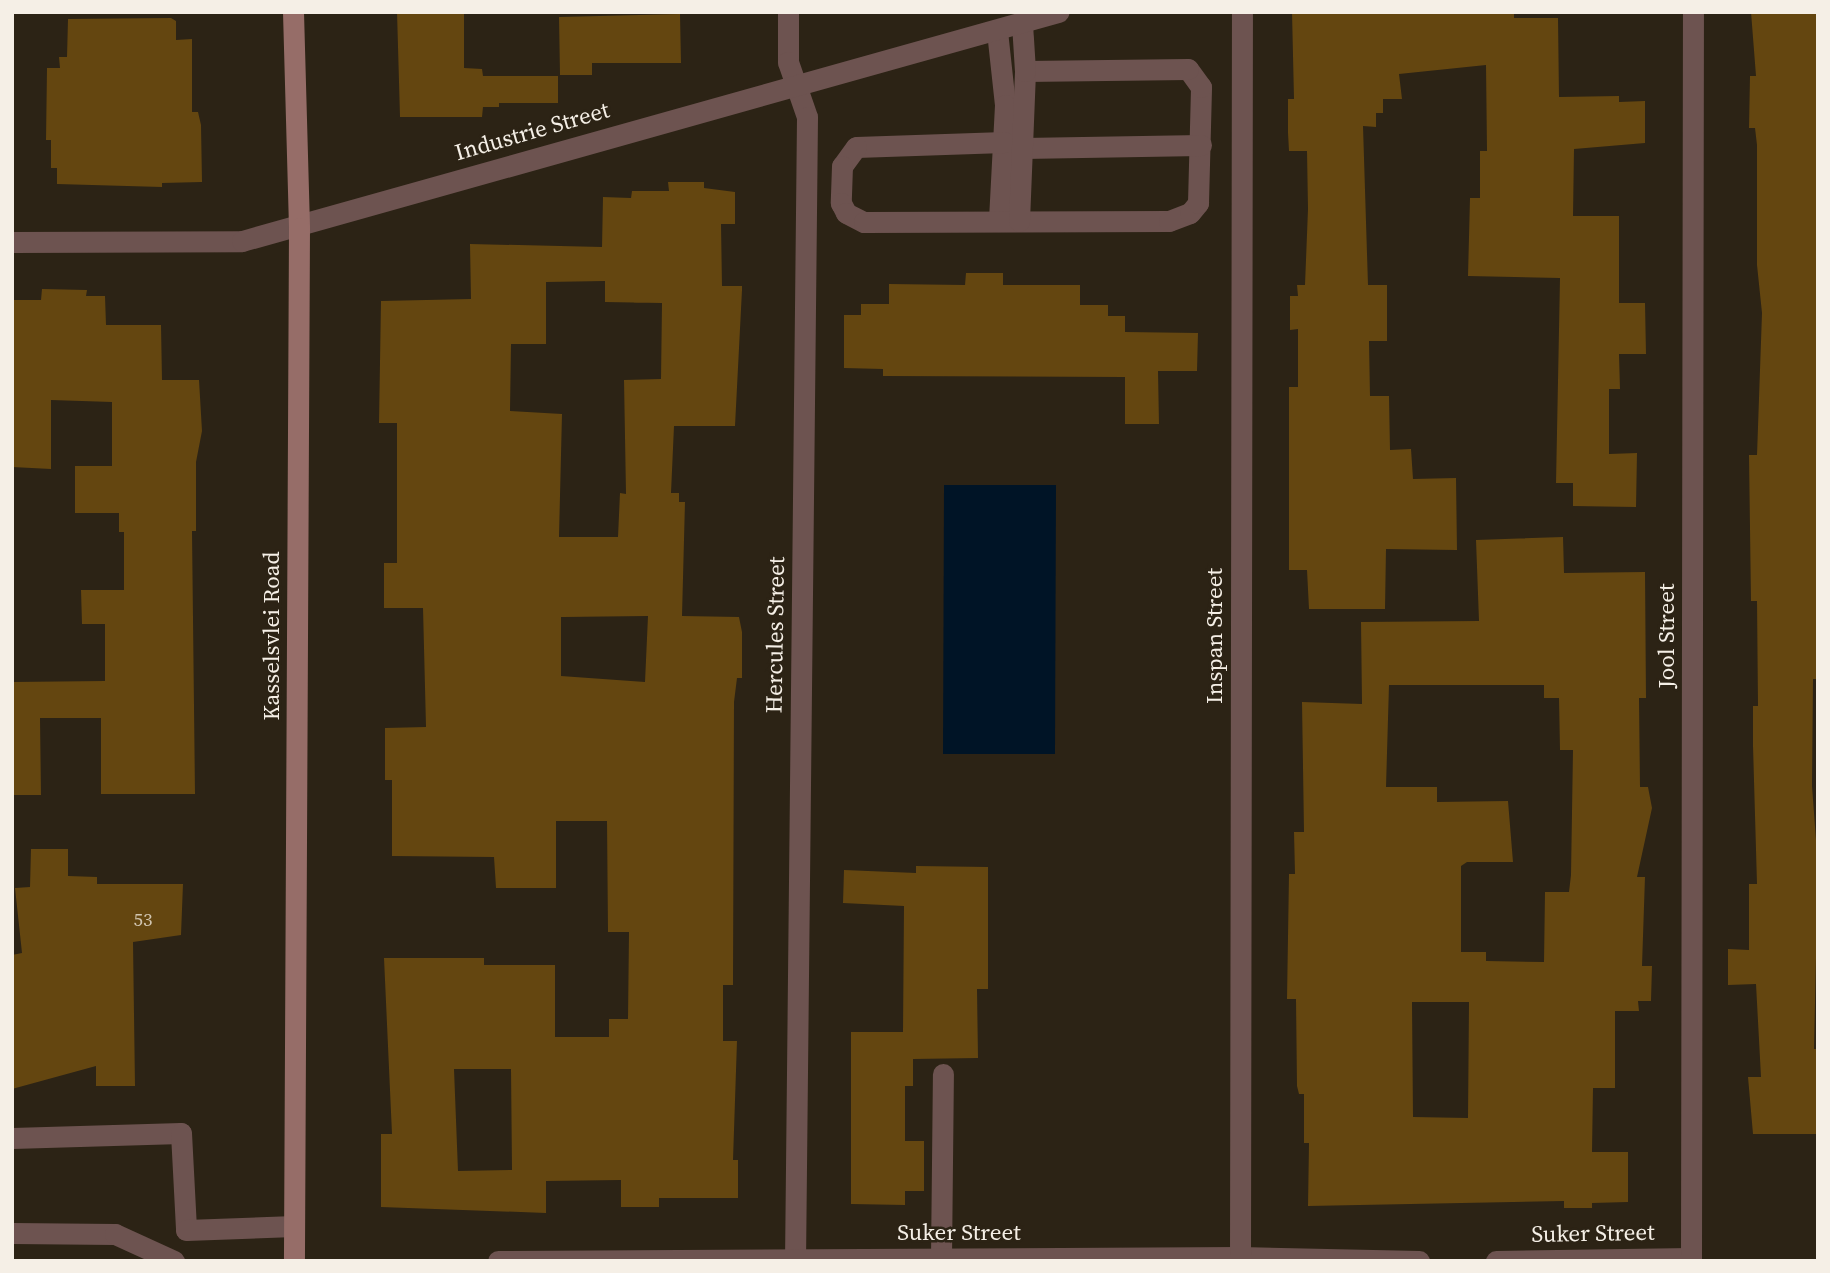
<!DOCTYPE html>
<style>
body{margin:0}
#map{position:relative;width:1830px;height:1273px;overflow:hidden;background:#2c2315;font-family:"Source Serif 4",serif}
div>[style]{position:absolute}
.water>*{inset:0;background:#001426}
.building>*{inset:0;background:#644610}
.lane>*{height:21px;margin:-10.5px;padding:0 10.5px;transform-origin:10.5px;border-radius:10.5px;background:#6d5350}
.street>*{height:21px;margin:-10.5px;padding:0 10.5px;transform-origin:10.5px;border-radius:10.5px;background:#6d5350}
.secondary>*{height:21px;margin:-10.5px;padding:0 10.5px;transform-origin:10.5px;border-radius:10.5px;background:#966d68}
span{translate:-50% -50%;white-space:nowrap;text-align:center;line-height:1.15;-webkit-text-stroke:5px #2c2315;paint-order:stroke}
.number-label{font-size:19px;color:#d1c5b0}
.number-label span{-webkit-text-stroke-width:0}
.street-label{font-size:23px;color:#f5efe6}
.frame{position:absolute;inset:0;border:14px solid #f5efe6;pointer-events:none}
</style>
<div id="map">
<div class="water">
<i style="clip-path:polygon(944px 485px,1056px 485px,1055px 754px,943px 754px)"></i>
</div>
<div class="building">
<i style="clip-path:polygon(397px 12px,464px 12px,464px 68px,482px 69px,483px 76px,558px 76px,558px 103px,499px 103px,499px 107px,483px 107px,482px 117px,400px 117px)"></i>
<i style="clip-path:polygon(1292px 12px,1514px 12px,1514px 18px,1558px 18px,1559px 97px,1619px 96px,1619px 102px,1645px 101px,1645px 143px,1574px 149px,1573px 216px,1619px 216px,1619px 303px,1645px 303px,1646px 354px,1619px 354px,1620px 389px,1609px 389px,1609px 454px,1637px 453px,1636px 507px,1573px 506px,1573px 483px,1556px 483px,1560px 278px,1468px 276px,1470px 198px,1480px 198px,1480px 151px,1487px 151px,1486px 65px,1399px 74px,1402px 99px,1383px 99px,1383px 113px,1376px 113px,1376px 127px,1363px 126px,1368px 285px,1387px 285px,1387px 341px,1369px 341px,1370px 396px,1389px 396px,1390px 450px,1411px 449px,1413px 479px,1456px 478px,1457px 550px,1386px 549px,1385px 609px,1309px 609px,1307px 570px,1289px 570px,1289px 387px,1298px 387px,1298px 329px,1290px 330px,1290px 296px,1298px 296px,1297px 285px,1305px 285px,1308px 209px,1307px 151px,1289px 151px,1288px 133px,1288px 99px,1294px 99px)"></i>
<i style="clip-path:polygon(1751px 12px,1818px 12px,1818px 679px,1813px 679px,1812px 786px,1818px 867px,1814px 1049px,1818px 1049px,1818px 1134px,1753px 1134px,1748px 1077px,1761px 1077px,1756px 984px,1728px 985px,1728px 949px,1749px 950px,1749px 884px,1757px 884px,1753px 746px,1753px 706px,1758px 706px,1757px 601px,1751px 601px,1749px 455px,1757px 455px,1762px 313px,1757px 265px,1757px 145px,1755px 128px,1749px 128px,1750px 76px,1756px 76px)"></i>
<i style="clip-path:polygon(680px 14px,681px 63px,592px 63px,592px 75px,560px 75px,559px 17px)"></i>
<i style="clip-path:polygon(171px 18px,176px 21px,176px 40px,192px 39px,192px 112px,198px 112px,201px 125px,202px 182px,162px 183px,162px 187px,57px 184px,57px 168px,51px 168px,51px 140px,46px 140px,47px 68px,60px 68px,59px 57px,67px 57px,68px 19px)"></i>
<i style="clip-path:polygon(evenodd,668px 182px,704px 182px,704px 188px,735px 192px,735px 224px,721px 224px,722px 286px,742px 286px,742px 290px,735px 426px,674px 426px,671px 493px,679px 493px,679px 502px,685px 502px,682px 616px,739px 617px,742px 632px,742px 678px,737px 678px,734px 702px,733px 985px,723px 985px,723px 1041px,737px 1041px,733px 1160px,738px 1160px,738px 1198px,659px 1198px,659px 1207px,621px 1207px,621px 1180px,546px 1181px,546px 1213px,381px 1207px,381px 1134px,392px 1134px,384px 958px,484px 958px,484px 965px,555px 965px,555px 1037px,609px 1037px,609px 1019px,628px 1019px,629px 932px,608px 932px,607px 821px,556px 821px,556px 888px,496px 888px,494px 857px,392px 856px,392px 780px,385px 780px,385px 728px,426px 727px,423px 608px,384px 608px,384px 563px,397px 563px,397px 423px,379px 423px,381px 301px,471px 299px,470px 244px,602px 247px,603px 197px,631px 198px,632px 191px,669px 191px,668px 182px,605px 281px,605px 302px,662px 303px,661px 379px,624px 380px,626px 494px,620px 493px,618px 537px,559px 537px,562px 414px,510px 411px,511px 344px,546px 344px,546px 282px,605px 281px,668px 182px,648px 616px,645px 682px,561px 676px,561px 617px,648px 616px,668px 182px,454px 1069px,511px 1069px,512px 1170px,458px 1171px,454px 1069px)"></i>
<i style="clip-path:polygon(966px 273px,1003px 273px,1003px 285px,1080px 285px,1080px 305px,1108px 305px,1108px 316px,1125px 316px,1125px 332px,1198px 333px,1197px 371px,1158px 371px,1159px 424px,1125px 424px,1125px 377px,883px 376px,883px 369px,844px 368px,844px 315px,861px 315px,861px 304px,889px 304px,889px 284px,965px 285px)"></i>
<i style="clip-path:polygon(42px 289px,87px 290px,86px 296px,105px 296px,106px 325px,161px 325px,162px 380px,199px 380px,202px 431px,196px 462px,196px 531px,192px 531px,195px 794px,101px 794px,101px 718px,40px 718px,41px 795px,12px 795px,12px 682px,105px 681px,105px 624px,82px 624px,81px 590px,124px 590px,124px 532px,119px 532px,119px 513px,75px 513px,75px 466px,112px 466px,112px 402px,51px 400px,51px 469px,12px 467px,12px 300px,41px 300px)"></i>
<i style="clip-path:polygon(evenodd,1563px 537px,1564px 573px,1645px 572px,1646px 698px,1639px 698px,1640px 787px,1648px 787px,1652px 808px,1637px 877px,1645px 877px,1642px 966px,1652px 966px,1651px 1001px,1638px 1001px,1639px 1011px,1615px 1011px,1615px 1088px,1593px 1088px,1592px 1152px,1628px 1152px,1628px 1202px,1592px 1203px,1592px 1208px,1564px 1208px,1564px 1201px,1308px 1206px,1309px 1143px,1304px 1143px,1304px 1094px,1299px 1094px,1297px 1086px,1296px 999px,1287px 999px,1289px 874px,1295px 874px,1294px 832px,1304px 832px,1302px 702px,1362px 704px,1361px 622px,1479px 621px,1476px 540px,1563px 537px,1389px 685px,1544px 685px,1544px 698px,1559px 698px,1560px 750px,1573px 750px,1571px 875px,1569px 892px,1545px 892px,1544px 962px,1486px 961px,1486px 952px,1461px 952px,1461px 866px,1467px 862px,1513px 862px,1508px 801px,1437px 802px,1437px 787px,1386px 787px,1389px 685px,1563px 537px,1412px 1002px,1469px 1002px,1468px 1118px,1413px 1117px,1412px 1002px)"></i>
<i style="clip-path:polygon(31px 849px,68px 849px,68px 876px,97px 877px,97px 884px,183px 884px,181px 935px,133px 942px,135px 1086px,96px 1086px,96px 1066px,12px 1089px,12px 955px,22px 953px,15px 888px,30px 887px)"></i>
<i style="clip-path:polygon(916px 866px,988px 867px,988px 989px,977px 989px,978px 1058px,913px 1059px,913px 1086px,905px 1086px,905px 1141px,924px 1141px,924px 1191px,905px 1191px,905px 1205px,851px 1204px,851px 1032px,903px 1032px,904px 906px,843px 903px,844px 870px,916px 873px)"></i>
</div>
<div class="lane">
<i style="left:997px;top:31px;width:74px;rotate:83.8deg"></i>
<i style="left:1005px;top:105px;width:116px;rotate:93deg"></i>
<i style="left:1004px;top:142px;width:148px;rotate:178.1deg"></i>
<i style="left:856px;top:147px;width:24px;rotate:126deg"></i>
<i style="left:842px;top:166px;width:37px;rotate:92deg"></i>
<i style="left:841px;top:203px;width:11px;rotate:63deg"></i>
<i style="left:846px;top:213px;width:20px;rotate:27deg"></i>
<i style="left:864px;top:222px;width:305px;rotate:-0.2deg"></i>
<i style="left:1169px;top:221px;width:22px;rotate:-21deg"></i>
<i style="left:1190px;top:213px;width:13px;rotate:-51deg"></i>
<i style="left:1198px;top:203px;width:116px;rotate:-88.5deg"></i>
<i style="left:1201px;top:87px;width:22px;rotate:-126deg"></i>
<i style="left:1188px;top:69px;width:163px;rotate:179.3deg"></i>
<i style="left:1023px;top:148px;width:178px;rotate:-1deg"></i>
<i style="left:1019px;top:221px;width:150px;rotate:-87.7deg"></i>
<i style="left:1025px;top:71px;width:48px;rotate:-93.6deg"></i>
<i style="left:12px;top:1138px;width:169px;rotate:-1.7deg"></i>
<i style="left:181px;top:1133px;width:97px;rotate:87deg"></i>
<i style="left:186px;top:1230px;width:108px;rotate:-2.1deg"></i>
<i style="left:12px;top:1233px;width:103px;rotate:0.6deg"></i>
<i style="left:115px;top:1234px;width:65px;rotate:24.6deg"></i>
<i style="left:941px;top:1258px;width:184px;rotate:-89.4deg"></i>
</div>
<div class="street">
<i style="left:788px;top:12px;width:50px;rotate:90deg"></i>
<i style="left:788px;top:62px;width:58px;rotate:70.9deg"></i>
<i style="left:807px;top:117px;width:1144px;rotate:90.6deg"></i>
<i style="left:12px;top:242px;width:230px;rotate:-0.2deg"></i>
<i style="left:242px;top:241px;width:848px;rotate:-15.68deg"></i>
<i style="left:498px;top:1261px;width:742px;rotate:-0.31deg"></i>
<i style="left:1240px;top:1257px;width:179px;rotate:1.3deg"></i>
<i style="left:1240px;top:1261px;width:1249px;rotate:-89.91deg"></i>
<i style="left:1496px;top:1261px;width:195px;rotate:-0.9deg"></i>
<i style="left:1691px;top:1261px;width:1249px;rotate:-89.91deg"></i>
</div>
<div class="secondary">
<i style="left:293px;top:12px;width:216px;rotate:88.4deg"></i>
<i style="left:299px;top:228px;width:1033px;rotate:90.28deg"></i>
</div>
<div class="number-label">
<span style="left:143px;top:920px">53</span>
</div>
<div class="street-label">
<span style="left:532px;top:131px;rotate:-16deg">Industrie Street</span>
<span style="left:775px;top:635px;rotate:-89deg">Hercules Street</span>
<span style="left:271px;top:636px;rotate:-90deg">Kasselsvlei Road</span>
<span style="left:1214px;top:636px;rotate:-90deg">Inspan Street</span>
<span style="left:1666px;top:636px;rotate:-90deg">Jool Street</span>
<span style="left:959px;top:1232px">Suker Street</span>
<span style="left:1593px;top:1233px;rotate:-1deg">Suker Street</span>
</div>
<div class="frame"></div>
</div>
